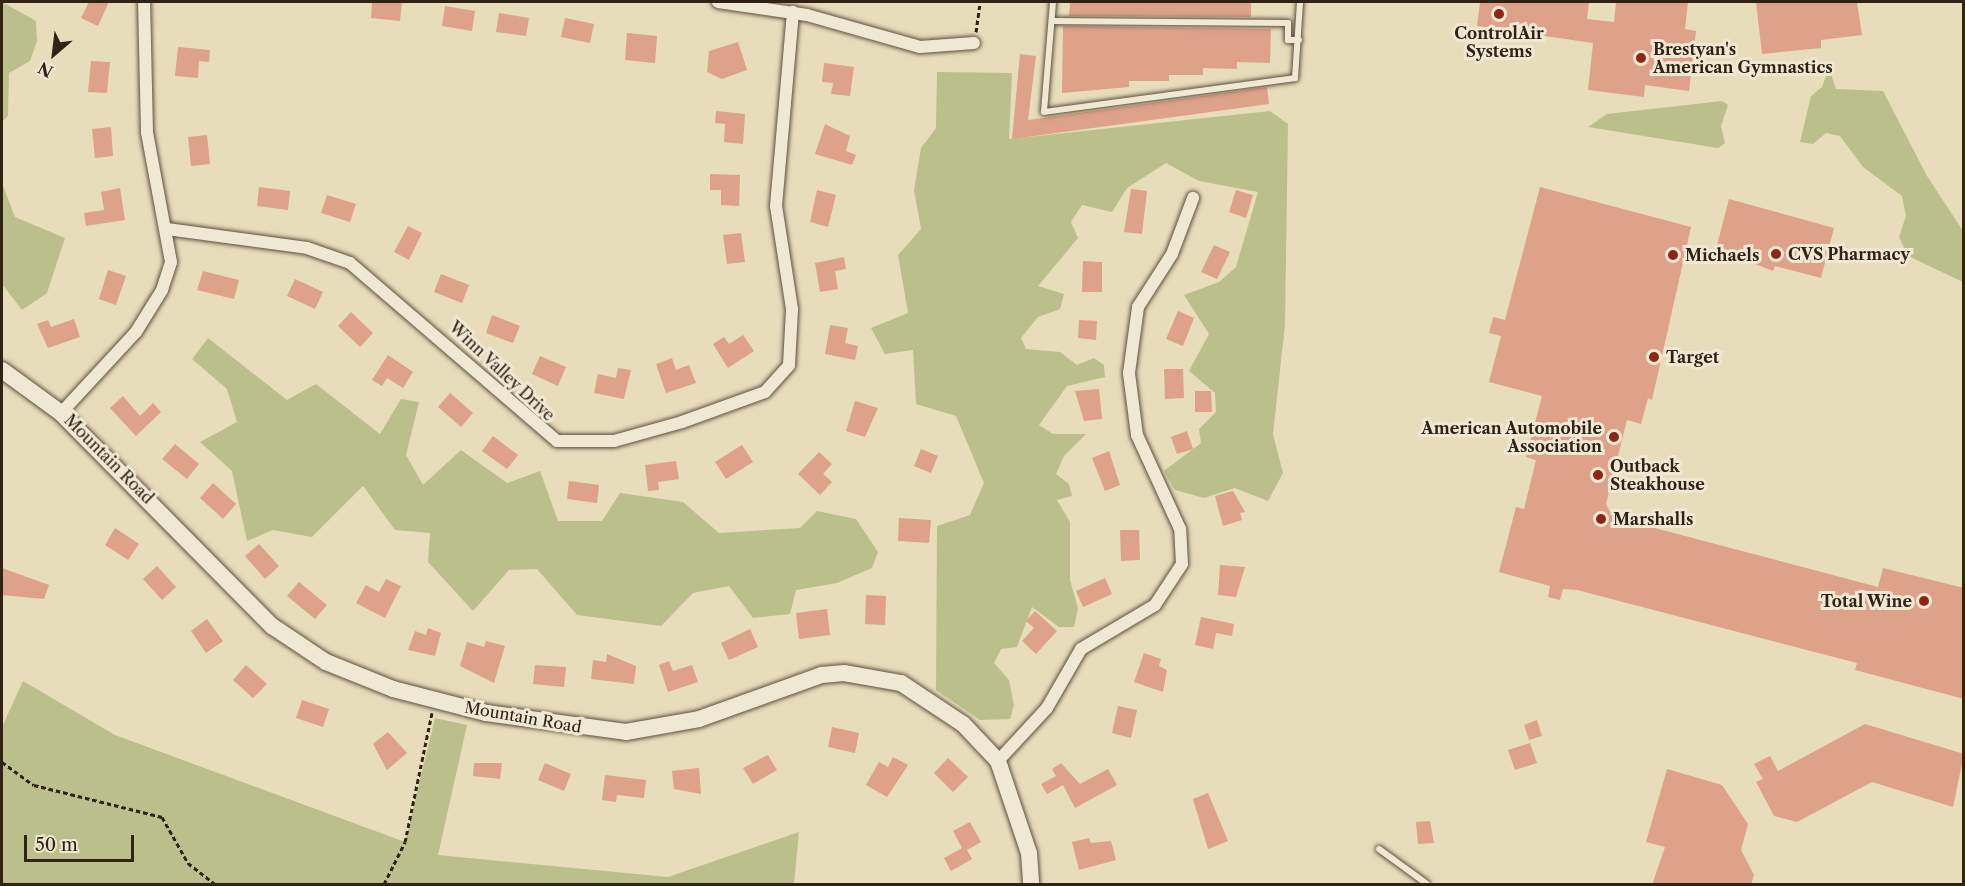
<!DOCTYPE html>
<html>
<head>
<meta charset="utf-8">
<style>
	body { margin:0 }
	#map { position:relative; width:1965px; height:886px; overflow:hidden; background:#e7ddbb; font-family:"Libre Caslon Text",serif }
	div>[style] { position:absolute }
	.green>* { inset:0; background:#bbbf8c }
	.building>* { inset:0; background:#dea189 }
	.path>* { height:3px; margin-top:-1.5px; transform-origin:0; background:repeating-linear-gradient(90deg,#312216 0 4.5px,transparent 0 7.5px) }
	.roads { filter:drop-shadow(0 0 2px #5e513f) drop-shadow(0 0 2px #5e513f) }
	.service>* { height:6px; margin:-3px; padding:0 3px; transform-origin:3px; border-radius:3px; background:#efe9d3 }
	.minor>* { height:12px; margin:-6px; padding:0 6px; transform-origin:6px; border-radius:6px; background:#efe9d3 }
	.tertiary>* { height:16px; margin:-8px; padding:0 8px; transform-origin:8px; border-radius:8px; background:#efe9d3 }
	.dots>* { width:16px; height:16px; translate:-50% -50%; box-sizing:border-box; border:3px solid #efe9d3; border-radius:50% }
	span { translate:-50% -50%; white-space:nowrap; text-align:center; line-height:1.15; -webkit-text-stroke:6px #efe9d3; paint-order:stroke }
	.poi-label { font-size:16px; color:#312216; font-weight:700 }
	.left { translate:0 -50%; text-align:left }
	.right { translate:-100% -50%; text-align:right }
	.street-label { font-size:16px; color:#312216 }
	.frame { position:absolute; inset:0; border:3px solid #312216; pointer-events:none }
	.north { position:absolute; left:24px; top:24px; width:60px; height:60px; -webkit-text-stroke:4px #efe9d3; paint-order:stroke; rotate:208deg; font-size:16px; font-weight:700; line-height:24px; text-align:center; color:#312216 }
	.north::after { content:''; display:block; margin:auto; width:21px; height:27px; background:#312216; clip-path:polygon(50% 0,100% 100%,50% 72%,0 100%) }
	.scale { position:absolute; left:24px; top:835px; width:110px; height:27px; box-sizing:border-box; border:3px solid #312216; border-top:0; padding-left:8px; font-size:18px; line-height:21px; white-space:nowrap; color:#312216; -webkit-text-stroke:4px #efe9d3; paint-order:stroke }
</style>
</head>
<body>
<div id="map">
	<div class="green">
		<i style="clip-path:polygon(2px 2px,36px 21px,37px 41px,30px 61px,9px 73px,8px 116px,2px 122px)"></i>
		<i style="clip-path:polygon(1829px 68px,1836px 89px,1883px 91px,1927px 176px,1963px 231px,1963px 282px,1908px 256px,1899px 237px,1906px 216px,1902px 196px,1863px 167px,1840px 136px,1826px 133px,1813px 144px,1800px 142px,1811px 96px,1822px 87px)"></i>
		<i style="clip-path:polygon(937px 72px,1012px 73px,1009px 139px,1270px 111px,1288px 124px,1285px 325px,1273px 434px,1283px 473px,1268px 501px,1235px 488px,1204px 498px,1175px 490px,1164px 471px,1201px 443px,1199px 429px,1216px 412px,1215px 393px,1189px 371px,1209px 334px,1184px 295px,1219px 282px,1236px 267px,1258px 192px,1199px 181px,1166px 163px,1127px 188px,1112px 212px,1082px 205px,1071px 222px,1078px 238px,1038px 286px,1064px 294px,1060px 309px,1038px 317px,1021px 338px,1026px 349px,1060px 352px,1077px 365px,1094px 358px,1104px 365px,1105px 377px,1067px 386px,1039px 425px,1053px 434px,1086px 434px,1064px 456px,1056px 474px,1069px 484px,1072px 496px,1057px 500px,1070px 522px,1070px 580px,1078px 608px,1074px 627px,1059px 627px,1032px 607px,1017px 647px,1001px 649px,994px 663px,1009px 680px,1014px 705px,1010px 719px,980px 720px,936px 690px,937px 526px,970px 515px,984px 483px,956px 416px,916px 404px,913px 350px,885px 354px,871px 328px,908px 313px,898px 255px,921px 229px,914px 190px,921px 148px,936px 128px)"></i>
		<i style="clip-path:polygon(1722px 101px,1728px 105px,1721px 126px,1725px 143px,1718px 148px,1588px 127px,1607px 114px)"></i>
		<i style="clip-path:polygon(2px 183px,15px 217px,65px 238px,47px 293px,22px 310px,2px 284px)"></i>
		<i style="clip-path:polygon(208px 338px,287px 400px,316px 384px,380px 434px,401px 399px,419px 402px,406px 455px,423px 485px,461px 450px,507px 483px,540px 471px,558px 521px,602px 521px,620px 493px,683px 502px,719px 533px,800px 528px,817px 511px,856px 519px,878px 552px,872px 568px,837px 583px,796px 590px,790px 614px,753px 618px,729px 586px,693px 593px,661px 626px,577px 615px,537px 569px,509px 570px,473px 611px,428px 562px,430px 533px,395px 530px,363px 486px,312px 537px,273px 530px,247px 541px,232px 471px,200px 442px,237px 422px,227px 389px,192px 359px)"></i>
		<i style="clip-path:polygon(23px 681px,115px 735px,405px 842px,435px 718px,467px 725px,438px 855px,668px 877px,799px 832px,794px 884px,2px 884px,2px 727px)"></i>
	</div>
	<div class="building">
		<i style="clip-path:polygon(89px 2px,109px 2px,98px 26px,81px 18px)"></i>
		<i style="clip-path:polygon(372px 2px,402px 2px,400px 21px,371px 18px)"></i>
		<i style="clip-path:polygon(1070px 2px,1251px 2px,1251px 17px,1069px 16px)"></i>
		<i style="clip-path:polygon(1480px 2px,1589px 2px,1587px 19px,1614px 22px,1616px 2px,1688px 2px,1685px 29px,1696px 31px,1689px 91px,1645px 85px,1644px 97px,1588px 90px,1593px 43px,1477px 26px)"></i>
		<i style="clip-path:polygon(1756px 2px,1857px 2px,1862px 35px,1821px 40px,1821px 48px,1762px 54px)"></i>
		<i style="clip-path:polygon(445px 6px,475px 11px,472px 31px,442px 26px)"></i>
		<i style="clip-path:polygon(499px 13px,529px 18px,526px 36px,496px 32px)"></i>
		<i style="clip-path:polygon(565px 18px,594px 24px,590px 43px,561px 37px)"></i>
		<i style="clip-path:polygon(1063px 26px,1271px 29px,1270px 63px,1237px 62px,1237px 69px,1203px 68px,1203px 75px,1169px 75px,1169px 81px,1129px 81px,1129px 87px,1062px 93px)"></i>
		<i style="clip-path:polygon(627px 33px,657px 36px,655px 63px,625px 60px)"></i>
		<i style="clip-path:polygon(738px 42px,747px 70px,722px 79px,707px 72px,709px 51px)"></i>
		<i style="clip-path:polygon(178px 47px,210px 50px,209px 62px,199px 61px,198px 78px,175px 76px)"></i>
		<i style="clip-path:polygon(1020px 54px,1036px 56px,1028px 120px,1267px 87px,1269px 104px,1012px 139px)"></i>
		<i style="clip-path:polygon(91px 61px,110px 62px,107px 93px,88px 92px)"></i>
		<i style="clip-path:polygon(824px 63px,854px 67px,850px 96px,831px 94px,833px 83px,822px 82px)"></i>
		<i style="clip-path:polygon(716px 111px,745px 114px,743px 144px,724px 142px,725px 124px,715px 123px)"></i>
		<i style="clip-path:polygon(825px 124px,850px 136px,846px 151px,856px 155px,852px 165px,815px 154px)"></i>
		<i style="clip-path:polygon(111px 127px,113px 156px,95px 158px,92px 129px)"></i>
		<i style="clip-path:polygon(207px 135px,210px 164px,191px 166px,188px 137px)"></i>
		<i style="clip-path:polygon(710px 174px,740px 175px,739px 206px,721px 205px,721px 190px,710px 190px)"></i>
		<i style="clip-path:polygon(259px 187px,290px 191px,288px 210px,257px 206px)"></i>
		<i style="clip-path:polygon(1540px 187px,1691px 227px,1652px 400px,1648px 398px,1641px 424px,1627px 420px,1606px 504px,1613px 517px,1878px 587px,1883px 568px,1964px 588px,1964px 699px,1855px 670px,1857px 663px,1577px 590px,1563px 589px,1560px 600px,1548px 597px,1550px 586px,1499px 572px,1516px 507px,1524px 509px,1536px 460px,1526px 457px,1542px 396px,1489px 382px,1501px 336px,1489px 333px,1493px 317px,1505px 320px)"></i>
		<i style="clip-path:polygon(120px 188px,125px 220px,86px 226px,84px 213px,104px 210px,101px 192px)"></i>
		<i style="clip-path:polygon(1131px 189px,1147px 191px,1142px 234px,1124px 232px)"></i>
		<i style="clip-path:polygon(817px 190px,836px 195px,828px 227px,810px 222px)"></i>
		<i style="clip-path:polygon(1236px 190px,1253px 195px,1246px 218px,1229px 212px)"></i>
		<i style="clip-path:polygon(327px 195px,356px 204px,350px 222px,321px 213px)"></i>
		<i style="clip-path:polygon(1729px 199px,1834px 228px,1821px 278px,1775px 266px,1773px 271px,1716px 249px)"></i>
		<i style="clip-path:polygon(408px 226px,422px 233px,409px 260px,394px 252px)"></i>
		<i style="clip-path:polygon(741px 233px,745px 262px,727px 264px,723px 235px)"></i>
		<i style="clip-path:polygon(1214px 245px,1230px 252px,1217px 279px,1201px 272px)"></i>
		<i style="clip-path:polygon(844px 257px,846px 269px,835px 271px,838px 289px,820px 292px,815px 263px)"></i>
		<i style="clip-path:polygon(1083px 261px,1102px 262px,1102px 292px,1082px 292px)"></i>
		<i style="clip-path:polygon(108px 270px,126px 276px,116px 305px,99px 299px)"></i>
		<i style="clip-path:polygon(203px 271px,239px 280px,234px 299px,197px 290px)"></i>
		<i style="clip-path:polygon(441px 274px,469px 285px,462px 303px,434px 292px)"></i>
		<i style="clip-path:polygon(295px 279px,323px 292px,315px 309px,287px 296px)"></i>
		<i style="clip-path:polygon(1178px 311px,1194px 318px,1183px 346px,1166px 339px)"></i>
		<i style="clip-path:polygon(351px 312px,373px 333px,360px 347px,338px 326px)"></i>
		<i style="clip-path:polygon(492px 315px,520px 326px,513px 343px,486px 333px)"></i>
		<i style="clip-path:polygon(74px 319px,80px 337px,48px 348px,37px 324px,48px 320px,51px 327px)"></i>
		<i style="clip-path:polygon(1079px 320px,1097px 321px,1096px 340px,1078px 338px)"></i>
		<i style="clip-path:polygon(830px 325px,848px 328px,845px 343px,858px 346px,855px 360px,825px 354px)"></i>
		<i style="clip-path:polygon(743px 335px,754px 351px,728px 368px,713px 344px,724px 337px,729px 344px)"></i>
		<i style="clip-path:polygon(388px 355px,413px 372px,403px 388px,387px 378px,382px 386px,372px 380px)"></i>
		<i style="clip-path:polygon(540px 356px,566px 367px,558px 386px,532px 374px)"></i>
		<i style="clip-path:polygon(672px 358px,676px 370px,689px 365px,696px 383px,666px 393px,656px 364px)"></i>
		<i style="clip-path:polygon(618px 368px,631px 370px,624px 399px,594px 393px,598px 374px,616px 378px)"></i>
		<i style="clip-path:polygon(1164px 369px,1183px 369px,1184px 398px,1165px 399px)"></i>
		<i style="clip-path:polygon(1099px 389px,1102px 419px,1084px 421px,1075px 391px)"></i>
		<i style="clip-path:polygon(1195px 391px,1211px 391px,1212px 412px,1195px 412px)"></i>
		<i style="clip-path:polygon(450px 393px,473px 413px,461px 427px,438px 407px)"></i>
		<i style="clip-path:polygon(123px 396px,140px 416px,153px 403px,161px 412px,136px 436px,110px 408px)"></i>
		<i style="clip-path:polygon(855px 401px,878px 408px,865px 437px,846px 431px)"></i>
		<i style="clip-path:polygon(1187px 431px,1193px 449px,1177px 454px,1171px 437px)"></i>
		<i style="clip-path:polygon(493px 436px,518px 455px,507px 469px,482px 451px)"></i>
		<i style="clip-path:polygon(175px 444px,199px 464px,187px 479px,162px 459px)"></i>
		<i style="clip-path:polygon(742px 445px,753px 462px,726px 479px,715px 462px)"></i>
		<i style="clip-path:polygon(921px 449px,938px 456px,931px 473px,914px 466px)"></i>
		<i style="clip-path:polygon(1109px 451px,1120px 485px,1105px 491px,1092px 458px)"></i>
		<i style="clip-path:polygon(819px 452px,832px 464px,823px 474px,832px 482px,820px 495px,798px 474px)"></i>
		<i style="clip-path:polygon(676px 461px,679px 479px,658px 482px,659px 490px,648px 491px,645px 465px)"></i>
		<i style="clip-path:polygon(569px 481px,599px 485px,597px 503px,567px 499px)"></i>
		<i style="clip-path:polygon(213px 483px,236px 504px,223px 519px,200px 498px)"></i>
		<i style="clip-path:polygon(1233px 491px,1245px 512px,1240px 513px,1242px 520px,1223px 526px,1215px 496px)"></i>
		<i style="clip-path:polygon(899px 518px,931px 520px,929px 543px,898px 541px)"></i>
		<i style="clip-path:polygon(115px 528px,139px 544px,128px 560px,105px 545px)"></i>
		<i style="clip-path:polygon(1120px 530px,1139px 530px,1140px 560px,1121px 561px)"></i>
		<i style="clip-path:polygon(259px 544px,279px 566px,265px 579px,245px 556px)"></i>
		<i style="clip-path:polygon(1220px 565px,1245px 567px,1236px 597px,1218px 595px)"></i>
		<i style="clip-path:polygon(157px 566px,176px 587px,162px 600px,143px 579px)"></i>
		<i style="clip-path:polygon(2px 568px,49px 585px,44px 599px,2px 595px)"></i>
		<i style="clip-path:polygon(1105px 578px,1112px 594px,1083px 607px,1076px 591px)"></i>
		<i style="clip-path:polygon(386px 579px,401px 586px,385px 618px,356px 603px,366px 585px,379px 592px)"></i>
		<i style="clip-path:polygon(299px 582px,327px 605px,315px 619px,287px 596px)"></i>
		<i style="clip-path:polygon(866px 595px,886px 596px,885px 625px,865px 624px)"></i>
		<i style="clip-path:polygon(827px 609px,830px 635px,799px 639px,796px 613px)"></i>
		<i style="clip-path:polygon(1035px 611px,1057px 631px,1036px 654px,1022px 641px,1034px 628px,1026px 621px)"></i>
		<i style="clip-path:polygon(1201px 617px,1234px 624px,1232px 636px,1216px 633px,1213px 649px,1195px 645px)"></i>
		<i style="clip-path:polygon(207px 619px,223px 641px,206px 653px,191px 631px)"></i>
		<i style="clip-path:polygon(428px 628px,441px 633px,435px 656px,408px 650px,415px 631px,426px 635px)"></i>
		<i style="clip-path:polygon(750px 629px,758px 647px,729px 660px,721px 643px)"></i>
		<i style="clip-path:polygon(486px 641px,505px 646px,494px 683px,460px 666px,467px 642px,484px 647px)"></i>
		<i style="clip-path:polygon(1144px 653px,1161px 659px,1159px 666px,1167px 670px,1163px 692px,1134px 682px)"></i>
		<i style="clip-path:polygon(607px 654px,636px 666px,634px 684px,591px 679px,593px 660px,606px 662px)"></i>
		<i style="clip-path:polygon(669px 661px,673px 671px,692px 665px,698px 682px,668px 692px,659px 665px)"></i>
		<i style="clip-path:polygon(246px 665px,267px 684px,253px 698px,233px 680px)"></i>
		<i style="clip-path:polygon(535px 665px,566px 667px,564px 687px,533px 684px)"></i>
		<i style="clip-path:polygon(302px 700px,329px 709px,323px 727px,296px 718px)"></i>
		<i style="clip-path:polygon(1118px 706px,1137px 710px,1131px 738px,1112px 733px)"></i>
		<i style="clip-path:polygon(1537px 720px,1542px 736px,1529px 740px,1524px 725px)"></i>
		<i style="clip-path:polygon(1865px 724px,1964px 754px,1953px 807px,1872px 782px,1797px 822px,1774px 816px,1756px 782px,1763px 779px,1754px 764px,1770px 756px,1778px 771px)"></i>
		<i style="clip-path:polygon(832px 727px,859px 733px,855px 753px,828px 747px)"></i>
		<i style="clip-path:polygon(388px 732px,407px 753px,387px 770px,373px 744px)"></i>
		<i style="clip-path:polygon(1530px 743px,1537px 763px,1515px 770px,1508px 750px)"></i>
		<i style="clip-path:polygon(768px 755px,777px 770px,753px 784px,743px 768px)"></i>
		<i style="clip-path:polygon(893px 757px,908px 765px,887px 797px,866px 785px,879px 762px,888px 767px)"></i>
		<i style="clip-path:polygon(948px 758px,968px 777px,953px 792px,934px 773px)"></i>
		<i style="clip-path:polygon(474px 763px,502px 763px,500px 779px,473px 776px)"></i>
		<i style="clip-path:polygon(545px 763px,571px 774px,564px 791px,538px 780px)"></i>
		<i style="clip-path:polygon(1061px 763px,1080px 784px,1108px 769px,1117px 785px,1075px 808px,1063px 785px,1047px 794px,1041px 784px,1056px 776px,1052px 769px)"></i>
		<i style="clip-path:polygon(699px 768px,701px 794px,674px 789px,672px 771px)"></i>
		<i style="clip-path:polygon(1667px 769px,1722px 785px,1748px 824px,1741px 850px,1754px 875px,1751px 885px,1652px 885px,1665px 847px,1646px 842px)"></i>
		<i style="clip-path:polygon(605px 775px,646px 780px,644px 798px,617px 795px,616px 802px,602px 800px)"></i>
		<i style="clip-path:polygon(1208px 793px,1228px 841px,1208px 849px,1193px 799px)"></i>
		<i style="clip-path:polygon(1430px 821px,1434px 843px,1418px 844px,1416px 822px)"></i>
		<i style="clip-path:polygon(970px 822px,981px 842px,967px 850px,972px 859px,951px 871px,944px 858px,962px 848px,953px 831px)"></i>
		<i style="clip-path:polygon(1089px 838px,1091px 843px,1111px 841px,1116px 860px,1079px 870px,1072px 842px)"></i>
	</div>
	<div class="path">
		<i style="left:976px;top:32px;width:30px;rotate:-82deg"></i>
		<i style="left:2px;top:762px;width:39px;rotate:36deg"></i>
		<i style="left:34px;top:785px;width:132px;rotate:14deg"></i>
		<i style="left:162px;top:817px;width:53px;rotate:60.5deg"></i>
		<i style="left:188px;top:863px;width:34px;rotate:38deg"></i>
		<i style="left:384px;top:884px;width:47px;rotate:-63.4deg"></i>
		<i style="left:405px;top:842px;width:132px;rotate:-78.2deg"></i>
	</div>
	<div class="roads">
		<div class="service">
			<i style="left:1053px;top:2px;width:110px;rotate:94.7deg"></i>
			<i style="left:1044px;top:112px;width:253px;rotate:-7.7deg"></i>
			<i style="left:1295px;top:78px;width:76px;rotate:-86.2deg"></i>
			<i style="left:1052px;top:21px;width:236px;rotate:0.5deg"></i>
			<i style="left:1288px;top:23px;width:17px;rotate:90deg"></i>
			<i style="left:1288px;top:40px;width:11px"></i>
			<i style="left:1379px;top:849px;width:59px;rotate:36.1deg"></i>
		</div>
		<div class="minor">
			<i style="left:718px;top:2px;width:90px;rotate:8.3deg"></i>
			<i style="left:807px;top:15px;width:117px;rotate:15.8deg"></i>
			<i style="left:920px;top:47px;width:54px;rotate:-4.2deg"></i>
			<i style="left:167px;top:229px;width:141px;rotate:7.7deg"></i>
			<i style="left:307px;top:248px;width:46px;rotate:19.2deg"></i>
			<i style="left:350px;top:263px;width:273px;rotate:40.7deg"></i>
			<i style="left:557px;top:441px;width:57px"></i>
			<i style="left:614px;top:441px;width:71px;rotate:-15.6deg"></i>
			<i style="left:682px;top:422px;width:88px;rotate:-19.9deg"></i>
			<i style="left:765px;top:392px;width:36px;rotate:-48deg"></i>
			<i style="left:789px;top:365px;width:56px;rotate:-86.9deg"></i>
			<i style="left:792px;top:309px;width:104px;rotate:-98.8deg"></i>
			<i style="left:776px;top:206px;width:195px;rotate:-85deg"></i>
			<i style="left:61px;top:413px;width:110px;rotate:-47.2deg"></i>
			<i style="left:136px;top:332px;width:49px;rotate:-58.2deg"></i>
			<i style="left:162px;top:290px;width:29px;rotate:-72deg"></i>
			<i style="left:171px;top:262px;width:132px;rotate:-100.5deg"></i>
			<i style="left:147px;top:132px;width:130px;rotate:-91.3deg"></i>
			<i style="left:998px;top:761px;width:72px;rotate:-47.2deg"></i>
			<i style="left:1047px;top:708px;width:68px;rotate:-60deg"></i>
			<i style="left:1081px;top:649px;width:86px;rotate:-30.7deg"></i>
			<i style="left:1155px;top:605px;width:49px;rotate:-56.6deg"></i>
			<i style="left:1182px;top:564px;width:35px;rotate:-93deg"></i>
			<i style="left:1180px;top:529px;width:103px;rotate:-114.6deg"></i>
			<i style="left:1137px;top:435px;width:63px;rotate:-97.4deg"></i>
			<i style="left:1129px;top:373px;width:67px;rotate:-82.2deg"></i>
			<i style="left:1138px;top:307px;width:63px;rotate:-57.3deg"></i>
			<i style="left:1172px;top:254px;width:60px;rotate:-69.4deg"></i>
		</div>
		<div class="tertiary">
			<i style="left:2px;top:370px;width:73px;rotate:36.1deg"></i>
			<i style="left:61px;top:413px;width:300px;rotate:45.3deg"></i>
			<i style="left:272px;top:626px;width:65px;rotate:33.7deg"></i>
			<i style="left:326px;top:662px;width:72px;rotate:21.9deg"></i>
			<i style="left:393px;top:689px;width:96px;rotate:14.5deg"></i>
			<i style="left:486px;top:713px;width:141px;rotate:7.7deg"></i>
			<i style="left:626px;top:732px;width:74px;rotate:-10.1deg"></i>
			<i style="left:699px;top:719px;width:131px;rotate:-19.7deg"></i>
			<i style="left:822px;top:675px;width:22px;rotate:-5deg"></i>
			<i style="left:844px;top:673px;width:58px;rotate:10deg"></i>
			<i style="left:901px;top:683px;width:74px;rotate:33.5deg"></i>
			<i style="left:963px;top:724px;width:51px;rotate:46.6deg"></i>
			<i style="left:998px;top:761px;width:97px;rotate:71.4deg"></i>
			<i style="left:1029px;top:853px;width:31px;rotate:86deg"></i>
		</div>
	</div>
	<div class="dots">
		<i style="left:1499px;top:14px;background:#8f2418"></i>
		<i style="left:1641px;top:58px;background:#8f2418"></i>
		<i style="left:1776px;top:254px;background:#8f2418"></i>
		<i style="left:1673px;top:255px;background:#8f2418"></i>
		<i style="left:1654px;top:357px;background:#8f2418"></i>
		<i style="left:1614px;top:437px;background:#8f2418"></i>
		<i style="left:1598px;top:475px;background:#8f2418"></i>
		<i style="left:1601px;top:519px;background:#8f2418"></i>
		<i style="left:1924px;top:601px;background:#8f2418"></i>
	</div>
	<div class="poi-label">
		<span style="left:1499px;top:42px">ControlAir<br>Systems</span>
		<span class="left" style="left:1653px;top:58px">Brestyan's<br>American Gymnastics</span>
		<span class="left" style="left:1788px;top:254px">CVS Pharmacy</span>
		<span class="left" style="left:1685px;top:255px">Michaels</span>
		<span class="left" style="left:1666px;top:357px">Target</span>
		<span class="right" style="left:1602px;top:437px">American Automobile<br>Association</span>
		<span class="left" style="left:1610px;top:475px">Outback<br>Steakhouse</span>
		<span class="left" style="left:1613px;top:519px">Marshalls</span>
		<span class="right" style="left:1912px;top:601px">Total Wine</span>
	</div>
	<div class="street-label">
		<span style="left:502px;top:371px;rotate:43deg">Winn Valley Drive</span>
		<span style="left:109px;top:459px;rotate:45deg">Mountain Road</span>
		<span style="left:523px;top:717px;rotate:10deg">Mountain Road</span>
	</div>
	<div class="frame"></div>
	<div class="north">N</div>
	<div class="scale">50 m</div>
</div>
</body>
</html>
